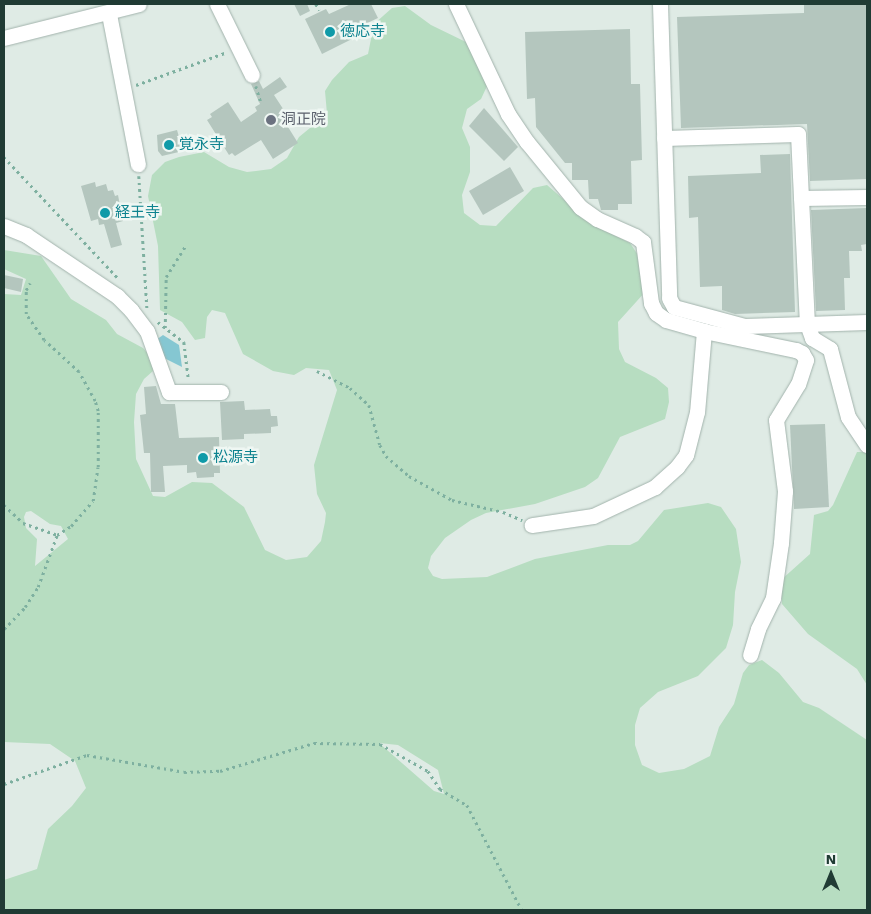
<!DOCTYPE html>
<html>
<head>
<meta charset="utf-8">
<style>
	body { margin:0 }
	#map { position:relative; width:871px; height:914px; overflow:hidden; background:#dfebe5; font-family:"Work Sans","Noto Sans JP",sans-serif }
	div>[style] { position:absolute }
	.green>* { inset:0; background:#b7ddc1 }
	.water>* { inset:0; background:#85c7d2 }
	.building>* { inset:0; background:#b4c6be }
	.path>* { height:2.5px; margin-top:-1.25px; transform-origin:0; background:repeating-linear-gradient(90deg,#7eb0a0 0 2.5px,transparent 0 6.5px) }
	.roads { filter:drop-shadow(0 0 1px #a2b3ac) drop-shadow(0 0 1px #a2b3ac) }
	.minor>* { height:15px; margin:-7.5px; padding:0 7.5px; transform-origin:7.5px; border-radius:7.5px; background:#fff }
	.dots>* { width:14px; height:14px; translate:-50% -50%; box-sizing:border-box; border:2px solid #eff7f3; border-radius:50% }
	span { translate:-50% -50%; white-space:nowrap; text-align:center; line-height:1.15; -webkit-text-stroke:5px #eff7f3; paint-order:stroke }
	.culture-label { font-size:15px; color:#0d838f }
	.left { translate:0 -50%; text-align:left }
	.worship-label { font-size:15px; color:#5b616d }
	.frame { position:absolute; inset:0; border:5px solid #203b34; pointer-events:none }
	.north { position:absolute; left:806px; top:849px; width:50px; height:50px; -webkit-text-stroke:4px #eff7f3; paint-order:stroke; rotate:0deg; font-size:14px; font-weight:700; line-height:20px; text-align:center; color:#203b34 }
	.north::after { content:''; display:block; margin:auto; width:18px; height:22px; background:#203b34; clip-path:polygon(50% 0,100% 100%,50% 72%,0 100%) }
</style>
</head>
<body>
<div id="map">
	<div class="green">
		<i style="clip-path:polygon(evenodd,405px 6px,431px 25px,468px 43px,488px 84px,481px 99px,467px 109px,462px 128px,470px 147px,470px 172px,462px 195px,464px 213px,480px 225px,496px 226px,533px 188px,547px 185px,592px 224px,630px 243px,638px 255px,646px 291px,618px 322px,619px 349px,625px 362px,656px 378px,668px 388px,669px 402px,665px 419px,620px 437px,598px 478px,585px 487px,535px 504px,486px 513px,471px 520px,445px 538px,431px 556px,428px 568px,433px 576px,442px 579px,487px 577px,535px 559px,608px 545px,630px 545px,638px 541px,664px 510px,708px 503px,721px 507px,736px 529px,741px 562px,735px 592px,733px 625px,726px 648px,698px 676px,658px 692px,640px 708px,635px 725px,635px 745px,642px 765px,659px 773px,684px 769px,710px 756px,719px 727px,734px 704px,743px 673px,749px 665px,762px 660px,779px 673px,803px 702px,819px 708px,867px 740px,867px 910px,4px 910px,4px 880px,37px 869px,48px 829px,72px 806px,86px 788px,75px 761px,50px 744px,4px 742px,4px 294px,21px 295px,26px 279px,4px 269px,4px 250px,41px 256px,71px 299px,106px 320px,117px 334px,143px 348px,152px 358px,153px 371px,144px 379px,136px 394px,134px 422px,136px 459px,153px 496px,165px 497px,192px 482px,212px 483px,244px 507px,265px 550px,286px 560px,307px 557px,321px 541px,325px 522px,326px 513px,317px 494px,314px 465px,337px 390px,329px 370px,306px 368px,294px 375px,273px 371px,243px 354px,225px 313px,212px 310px,207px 317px,205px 338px,195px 340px,182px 322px,160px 310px,158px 246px,148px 196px,152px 175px,165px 162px,179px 157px,204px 152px,229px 167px,247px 172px,271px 169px,287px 158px,299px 137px,327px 114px,325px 91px,332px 80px,349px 62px,368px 54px,374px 24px,392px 8px,405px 6px,31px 511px,50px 524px,61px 526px,68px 539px,35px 566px,37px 539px,26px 528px,24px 517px,26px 512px,31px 511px,405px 6px,379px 743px,398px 745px,438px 770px,444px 794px,434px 791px,379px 743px)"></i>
		<i style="clip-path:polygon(857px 452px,867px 452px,867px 685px,857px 669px,808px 634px,782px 604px,781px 580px,810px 554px,814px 515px,828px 511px,833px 505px)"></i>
	</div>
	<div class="water">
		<i style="clip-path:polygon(163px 335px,179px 345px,182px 367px,162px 357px,156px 340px)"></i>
	</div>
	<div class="building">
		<i style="clip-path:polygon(294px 4px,307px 4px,310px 11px,300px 16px)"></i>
		<i style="clip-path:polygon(351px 4px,371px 4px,378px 18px,348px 32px,352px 39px,322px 54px,305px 19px,326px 9px,329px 14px)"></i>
		<i style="clip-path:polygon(804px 4px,867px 4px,867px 179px,810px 181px,807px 124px,681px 128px,677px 17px,804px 13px)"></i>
		<i style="clip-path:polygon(630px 29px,631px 84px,640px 84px,642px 160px,631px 161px,632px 204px,618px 204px,618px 210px,601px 210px,598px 199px,589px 199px,588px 180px,572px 180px,572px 163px,565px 163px,536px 127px,535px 98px,527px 99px,525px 32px)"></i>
		<i style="clip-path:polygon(280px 77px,287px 87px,274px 95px,293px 124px,288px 127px,298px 143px,273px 159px,261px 140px,235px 156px,232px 153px,229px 155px,207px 120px,212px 117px,210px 114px,228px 102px,241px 122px,257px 111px,255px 107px,260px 104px,251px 84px,259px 81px,263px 89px)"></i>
		<i style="clip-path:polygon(484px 108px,518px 147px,504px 161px,469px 126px)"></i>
		<i style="clip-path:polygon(177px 130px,183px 151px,162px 156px,158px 151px,157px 135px)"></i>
		<i style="clip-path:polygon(790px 154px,795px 312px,735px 314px,722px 310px,722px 286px,700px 287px,698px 217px,689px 218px,688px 176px,761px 173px,760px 155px)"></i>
		<i style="clip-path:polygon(510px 167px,524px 191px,483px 215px,469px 191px)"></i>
		<i style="clip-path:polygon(95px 182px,96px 187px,106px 184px,108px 191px,113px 190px,115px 196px,118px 195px,123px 221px,116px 223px,122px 245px,111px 248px,104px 224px,99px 225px,98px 219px,91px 221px,81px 186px)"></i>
		<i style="clip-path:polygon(867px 208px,867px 244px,861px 245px,862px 251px,849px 251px,850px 278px,844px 278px,845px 310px,816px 311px,811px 210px)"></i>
		<i style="clip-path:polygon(4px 275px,23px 279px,21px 292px,4px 288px)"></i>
		<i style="clip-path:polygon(156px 386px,161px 404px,175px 404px,179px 438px,219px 437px,220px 473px,214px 473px,214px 477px,197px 478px,196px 472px,187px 473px,187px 465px,163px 466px,165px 492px,151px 492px,150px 453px,144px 453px,140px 415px,146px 414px,144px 387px)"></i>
		<i style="clip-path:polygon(244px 401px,245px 410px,270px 409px,271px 416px,277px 416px,278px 426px,271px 427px,271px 433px,244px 434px,244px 439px,222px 440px,220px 402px)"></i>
		<i style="clip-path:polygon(825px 424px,829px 507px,794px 509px,790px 425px)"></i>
	</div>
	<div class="path">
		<i style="left:316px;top:4px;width:7px;rotate:63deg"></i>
		<i style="left:136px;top:85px;width:97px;rotate:-19.9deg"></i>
		<i style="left:256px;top:86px;width:17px;rotate:73deg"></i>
		<i style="left:4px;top:157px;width:169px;rotate:46.7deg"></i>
		<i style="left:139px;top:176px;width:132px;rotate:86.5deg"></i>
		<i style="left:158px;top:322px;width:33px;rotate:38deg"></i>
		<i style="left:184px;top:342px;width:38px;rotate:83deg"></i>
		<i style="left:165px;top:328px;width:51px;rotate:-88.9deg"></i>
		<i style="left:166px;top:277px;width:36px;rotate:-58deg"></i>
		<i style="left:317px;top:371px;width:37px;rotate:27deg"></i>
		<i style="left:350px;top:388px;width:25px;rotate:42deg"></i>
		<i style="left:369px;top:405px;width:41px;rotate:74.6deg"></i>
		<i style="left:380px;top:445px;width:13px;rotate:61deg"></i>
		<i style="left:386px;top:456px;width:30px;rotate:41deg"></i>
		<i style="left:409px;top:476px;width:49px;rotate:29.2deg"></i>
		<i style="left:452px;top:500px;width:52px;rotate:13.2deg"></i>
		<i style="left:503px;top:512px;width:21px;rotate:23deg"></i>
		<i style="left:4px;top:505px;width:26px;rotate:43deg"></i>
		<i style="left:23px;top:523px;width:36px;rotate:19deg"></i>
		<i style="left:4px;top:629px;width:30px;rotate:-46deg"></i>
		<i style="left:25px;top:607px;width:24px;rotate:-57deg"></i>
		<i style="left:38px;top:587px;width:55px;rotate:-69.9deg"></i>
		<i style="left:57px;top:535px;width:17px;rotate:-33deg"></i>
		<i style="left:71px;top:526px;width:33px;rotate:-49deg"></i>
		<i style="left:93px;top:501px;width:34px;rotate:-82deg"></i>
		<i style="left:98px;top:467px;width:56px;rotate:-90deg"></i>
		<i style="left:98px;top:411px;width:10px;rotate:-107deg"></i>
		<i style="left:95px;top:401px;width:33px;rotate:-119deg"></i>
		<i style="left:79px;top:372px;width:47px;rotate:-137.6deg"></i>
		<i style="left:44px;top:340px;width:32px;rotate:-125deg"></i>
		<i style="left:26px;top:314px;width:24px;rotate:-90deg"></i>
		<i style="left:26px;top:290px;width:8px;rotate:-60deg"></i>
		<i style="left:4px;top:784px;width:88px;rotate:-19.3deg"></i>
		<i style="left:87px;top:755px;width:98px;rotate:9.9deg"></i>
		<i style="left:184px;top:772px;width:36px;rotate:-2deg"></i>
		<i style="left:220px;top:771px;width:98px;rotate:-16.6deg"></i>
		<i style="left:314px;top:743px;width:66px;rotate:0.9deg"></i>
		<i style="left:380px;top:744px;width:55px;rotate:29.4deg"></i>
		<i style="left:428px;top:771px;width:22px;rotate:56deg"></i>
		<i style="left:440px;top:789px;width:31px;rotate:31deg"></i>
		<i style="left:467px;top:805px;width:119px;rotate:62.4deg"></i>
	</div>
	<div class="roads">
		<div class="minor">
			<i style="left:217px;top:4px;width:79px;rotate:63.8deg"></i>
			<i style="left:456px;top:4px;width:122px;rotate:64.7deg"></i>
			<i style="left:508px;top:114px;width:34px;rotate:56deg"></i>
			<i style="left:527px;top:142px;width:84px;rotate:50.8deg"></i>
			<i style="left:580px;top:207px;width:21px;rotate:35deg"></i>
			<i style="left:597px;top:219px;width:42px;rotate:24.1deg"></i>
			<i style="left:635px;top:236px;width:10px;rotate:37deg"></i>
			<i style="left:643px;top:242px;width:62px;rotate:82.5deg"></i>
			<i style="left:651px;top:303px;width:11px;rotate:63deg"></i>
			<i style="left:656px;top:313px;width:12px;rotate:35deg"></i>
			<i style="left:666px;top:320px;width:40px;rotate:16deg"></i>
			<i style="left:704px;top:331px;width:81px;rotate:94.9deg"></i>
			<i style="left:697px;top:412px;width:44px;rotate:104.3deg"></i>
			<i style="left:686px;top:455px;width:15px;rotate:127deg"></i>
			<i style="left:677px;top:467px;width:30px;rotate:138deg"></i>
			<i style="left:655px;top:487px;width:68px;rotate:154.9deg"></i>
			<i style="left:593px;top:516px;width:62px;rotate:171.6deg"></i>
			<i style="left:660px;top:4px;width:294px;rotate:88.2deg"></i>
			<i style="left:669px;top:298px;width:10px;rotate:61deg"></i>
			<i style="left:674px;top:307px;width:73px;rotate:15deg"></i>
			<i style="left:745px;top:326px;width:122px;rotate:-1.9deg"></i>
			<i style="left:109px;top:14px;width:153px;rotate:79.1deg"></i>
			<i style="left:4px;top:38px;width:139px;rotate:-14.1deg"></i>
			<i style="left:664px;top:138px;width:134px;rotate:-1.7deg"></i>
			<i style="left:798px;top:134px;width:190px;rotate:87.3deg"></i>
			<i style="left:807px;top:324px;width:15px;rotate:70deg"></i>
			<i style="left:812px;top:338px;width:21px;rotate:31deg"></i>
			<i style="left:830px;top:349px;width:70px;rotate:75.2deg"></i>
			<i style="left:848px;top:417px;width:34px;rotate:56deg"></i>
			<i style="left:801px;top:198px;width:66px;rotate:-0.9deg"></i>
			<i style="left:4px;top:226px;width:24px;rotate:22deg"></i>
			<i style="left:26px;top:235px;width:110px;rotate:33.8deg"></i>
			<i style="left:117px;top:296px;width:20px;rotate:45deg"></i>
			<i style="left:131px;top:310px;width:26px;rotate:53deg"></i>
			<i style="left:147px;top:331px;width:65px;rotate:70.2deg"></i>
			<i style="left:169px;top:392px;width:52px"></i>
			<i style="left:704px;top:331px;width:94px;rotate:11.7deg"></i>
			<i style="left:796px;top:350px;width:7px;rotate:27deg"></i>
			<i style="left:802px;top:353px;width:8px;rotate:60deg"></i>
			<i style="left:806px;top:360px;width:25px;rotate:108deg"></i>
			<i style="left:798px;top:384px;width:42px;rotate:121.4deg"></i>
			<i style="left:776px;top:420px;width:72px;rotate:82.8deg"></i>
			<i style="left:785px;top:491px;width:52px;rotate:94.4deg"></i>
			<i style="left:781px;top:543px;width:56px;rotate:98.3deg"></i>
			<i style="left:773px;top:598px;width:34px;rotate:116deg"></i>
			<i style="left:758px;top:629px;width:27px;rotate:107deg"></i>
		</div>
	</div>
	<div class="dots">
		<i style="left:330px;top:32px;background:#0f9aa8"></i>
		<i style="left:271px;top:120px;background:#6b7280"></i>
		<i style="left:169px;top:145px;background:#0f9aa8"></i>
		<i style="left:105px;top:213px;background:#0f9aa8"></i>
		<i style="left:203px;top:458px;background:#0f9aa8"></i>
	</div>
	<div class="culture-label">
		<span class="left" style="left:340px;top:32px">徳応寺</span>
		<span class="left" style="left:179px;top:145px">覚永寺</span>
		<span class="left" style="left:115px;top:213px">経王寺</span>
		<span class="left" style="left:213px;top:458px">松源寺</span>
	</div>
	<div class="worship-label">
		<span class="left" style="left:281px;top:120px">洞正院</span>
	</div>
	<div class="frame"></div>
	<div class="north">N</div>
</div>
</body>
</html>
